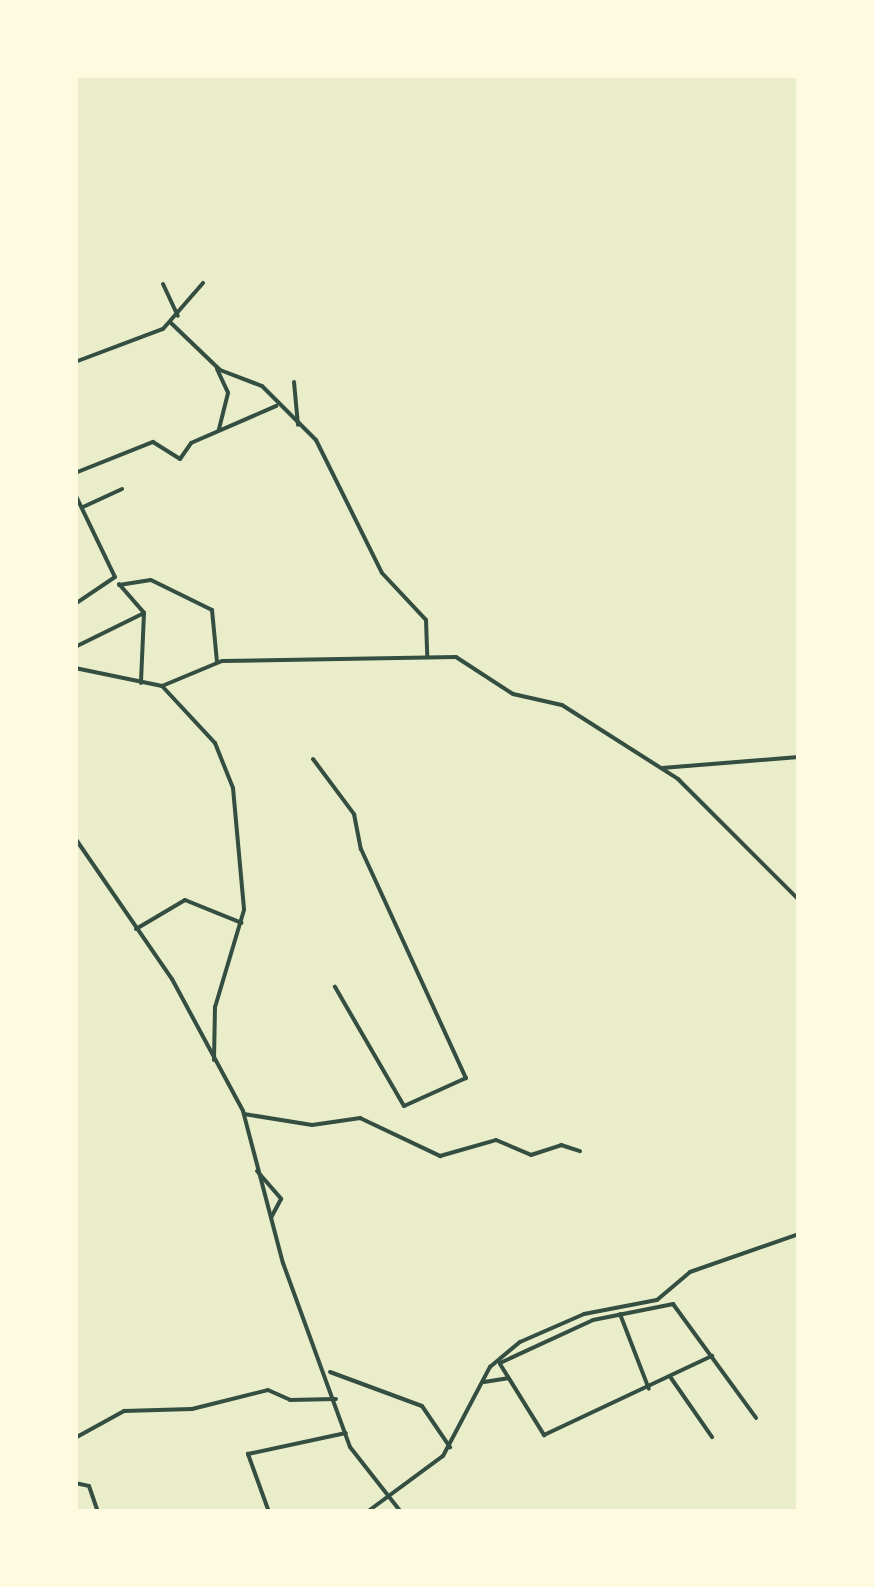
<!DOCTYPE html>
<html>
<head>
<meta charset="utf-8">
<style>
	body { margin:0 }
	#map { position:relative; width:874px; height:1587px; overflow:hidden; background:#e9edc9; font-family:"PT Sans",sans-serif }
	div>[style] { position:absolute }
	.minor>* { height:4px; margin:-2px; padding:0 2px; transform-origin:2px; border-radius:2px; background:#344e41 }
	span { translate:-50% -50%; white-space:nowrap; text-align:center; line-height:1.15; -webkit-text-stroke:9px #fefae0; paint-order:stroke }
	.frame { position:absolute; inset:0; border:78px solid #fefae0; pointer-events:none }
</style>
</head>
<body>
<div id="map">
	<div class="minor">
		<i style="left:163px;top:284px;width:35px;rotate:65deg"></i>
		<i style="left:171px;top:323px;width:68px;rotate:43.8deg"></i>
		<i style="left:220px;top:370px;width:45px;rotate:20.9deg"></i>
		<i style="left:262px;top:386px;width:76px;rotate:45deg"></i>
		<i style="left:316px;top:440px;width:148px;rotate:63.6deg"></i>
		<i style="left:382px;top:573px;width:64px;rotate:46.9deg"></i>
		<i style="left:426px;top:620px;width:36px;rotate:88deg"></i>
		<i style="left:75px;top:362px;width:94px;rotate:-20.6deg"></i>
		<i style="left:163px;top:329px;width:61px;rotate:-49deg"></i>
		<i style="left:217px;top:369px;width:26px;rotate:65deg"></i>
		<i style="left:228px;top:393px;width:38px;rotate:104deg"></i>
		<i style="left:294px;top:382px;width:43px;rotate:84.7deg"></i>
		<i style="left:75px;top:473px;width:84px;rotate:-21.7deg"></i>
		<i style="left:153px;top:442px;width:32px;rotate:32deg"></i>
		<i style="left:180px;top:459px;width:19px;rotate:-55deg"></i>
		<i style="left:191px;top:443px;width:93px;rotate:-23.5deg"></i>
		<i style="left:75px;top:494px;width:92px;rotate:64.3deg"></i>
		<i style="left:115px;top:577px;width:48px;rotate:146deg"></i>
		<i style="left:83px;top:507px;width:43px;rotate:-24.8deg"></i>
		<i style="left:119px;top:584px;width:38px;rotate:49deg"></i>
		<i style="left:144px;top:613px;width:70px;rotate:92.5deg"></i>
		<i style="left:119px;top:585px;width:32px;rotate:-9deg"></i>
		<i style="left:151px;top:580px;width:68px;rotate:26.2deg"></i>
		<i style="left:212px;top:610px;width:52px;rotate:84.5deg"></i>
		<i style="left:75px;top:647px;width:77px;rotate:-26.2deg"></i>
		<i style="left:75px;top:668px;width:89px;rotate:11.7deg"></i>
		<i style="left:162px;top:686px;width:65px;rotate:-22.6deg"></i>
		<i style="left:222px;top:661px;width:234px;rotate:-1deg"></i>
		<i style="left:456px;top:657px;width:68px;rotate:33deg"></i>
		<i style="left:513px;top:694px;width:50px;rotate:12.7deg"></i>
		<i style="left:562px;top:705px;width:138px;rotate:32.5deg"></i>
		<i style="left:678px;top:779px;width:171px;rotate:45deg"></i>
		<i style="left:162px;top:686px;width:78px;rotate:47.1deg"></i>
		<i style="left:215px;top:743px;width:48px;rotate:68.2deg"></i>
		<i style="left:233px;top:788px;width:122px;rotate:84.8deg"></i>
		<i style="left:244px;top:910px;width:101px;rotate:106.6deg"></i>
		<i style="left:215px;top:1007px;width:53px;rotate:91.1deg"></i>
		<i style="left:313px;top:759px;width:69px;rotate:53.3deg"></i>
		<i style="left:354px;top:814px;width:36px;rotate:79deg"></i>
		<i style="left:361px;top:849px;width:252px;rotate:65.4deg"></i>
		<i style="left:466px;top:1078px;width:68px;rotate:155.7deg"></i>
		<i style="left:404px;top:1106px;width:138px;rotate:-120.1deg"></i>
		<i style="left:662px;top:768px;width:137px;rotate:-4.6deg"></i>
		<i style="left:75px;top:838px;width:171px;rotate:55.5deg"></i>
		<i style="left:172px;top:979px;width:150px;rotate:61.7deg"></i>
		<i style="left:243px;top:1111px;width:157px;rotate:75.3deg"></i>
		<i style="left:283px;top:1263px;width:196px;rotate:70deg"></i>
		<i style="left:350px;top:1447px;width:83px;rotate:51.9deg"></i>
		<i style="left:136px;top:929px;width:57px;rotate:-30.6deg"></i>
		<i style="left:185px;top:900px;width:61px;rotate:22deg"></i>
		<i style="left:244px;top:1114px;width:69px;rotate:9.2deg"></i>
		<i style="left:312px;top:1125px;width:49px;rotate:-8.3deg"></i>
		<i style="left:360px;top:1118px;width:89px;rotate:25.4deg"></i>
		<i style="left:440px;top:1156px;width:58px;rotate:-15.9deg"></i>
		<i style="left:496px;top:1140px;width:38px;rotate:23deg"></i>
		<i style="left:531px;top:1155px;width:32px;rotate:-18deg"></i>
		<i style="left:561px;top:1145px;width:20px;rotate:18deg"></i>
		<i style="left:257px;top:1171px;width:37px;rotate:49deg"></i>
		<i style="left:281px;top:1199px;width:21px;rotate:118deg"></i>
		<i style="left:620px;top:1314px;width:80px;rotate:68.9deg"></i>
		<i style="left:500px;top:1363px;width:102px;rotate:-24.8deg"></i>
		<i style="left:593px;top:1320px;width:82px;rotate:-11.3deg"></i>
		<i style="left:673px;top:1304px;width:141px;rotate:53.9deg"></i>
		<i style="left:500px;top:1364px;width:84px;rotate:58.2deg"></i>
		<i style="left:544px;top:1435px;width:186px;rotate:-25.2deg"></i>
		<i style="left:330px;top:1372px;width:98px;rotate:20.3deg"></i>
		<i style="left:422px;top:1406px;width:50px;rotate:55.7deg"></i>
		<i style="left:671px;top:1378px;width:72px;rotate:55.2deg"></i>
		<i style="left:484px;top:1382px;width:24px;rotate:-9deg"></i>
		<i style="left:75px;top:1438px;width:56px;rotate:-28.9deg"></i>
		<i style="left:124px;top:1411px;width:68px;rotate:-1.7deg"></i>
		<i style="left:192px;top:1409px;width:78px;rotate:-14deg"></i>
		<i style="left:268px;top:1390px;width:24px;rotate:24deg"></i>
		<i style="left:290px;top:1400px;width:46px;rotate:-1.2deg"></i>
		<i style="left:75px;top:1483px;width:14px;rotate:12deg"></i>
		<i style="left:89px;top:1486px;width:28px;rotate:71deg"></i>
		<i style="left:269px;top:1512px;width:62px;rotate:-109.9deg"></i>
		<i style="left:248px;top:1454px;width:100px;rotate:-12.1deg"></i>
		<i style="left:367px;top:1512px;width:94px;rotate:-36.4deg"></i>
		<i style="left:443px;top:1456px;width:101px;rotate:-62.2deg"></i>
		<i style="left:490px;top:1367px;width:39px;rotate:-40deg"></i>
		<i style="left:520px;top:1342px;width:70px;rotate:-23.6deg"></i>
		<i style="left:584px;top:1314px;width:74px;rotate:-10.9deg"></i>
		<i style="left:657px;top:1300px;width:43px;rotate:-40.3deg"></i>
		<i style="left:690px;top:1272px;width:115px;rotate:-19.2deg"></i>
	</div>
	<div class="frame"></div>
</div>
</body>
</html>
